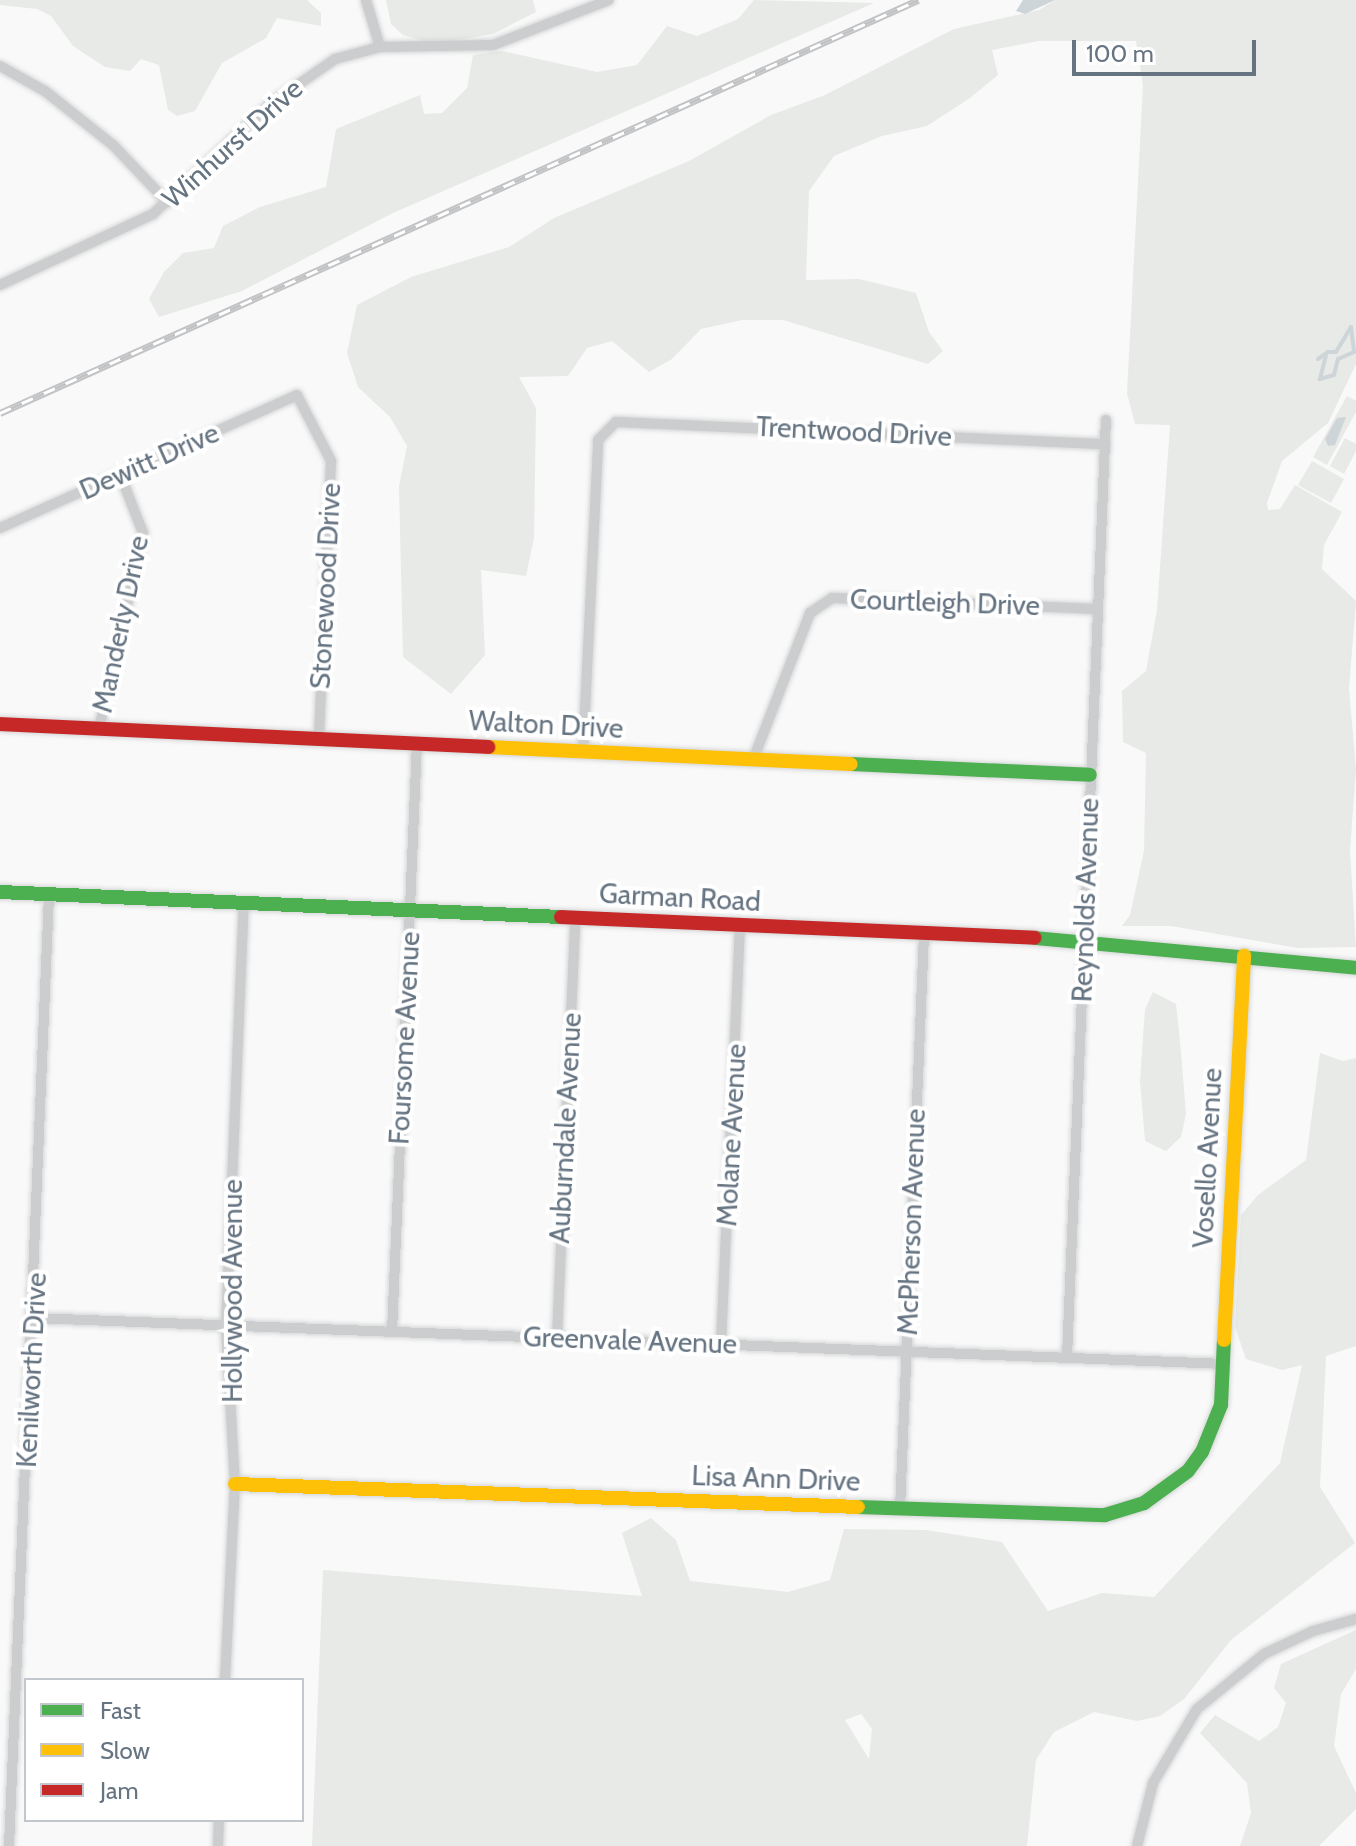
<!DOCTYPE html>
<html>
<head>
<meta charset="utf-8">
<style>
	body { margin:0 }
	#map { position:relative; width:1356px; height:1846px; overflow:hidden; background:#f9f9f9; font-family:Cabin,sans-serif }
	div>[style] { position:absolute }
	.green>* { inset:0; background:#e7eae6 }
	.water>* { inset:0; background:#ced5d8 }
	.stream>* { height:4px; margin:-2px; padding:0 2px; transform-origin:2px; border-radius:2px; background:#ced5d8 }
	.roads { filter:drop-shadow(0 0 2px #d5d6d7) drop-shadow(0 0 2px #d5d6d7) }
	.street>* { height:10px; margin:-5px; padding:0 5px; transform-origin:5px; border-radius:5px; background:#cccdce }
	.fast>* { height:14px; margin:-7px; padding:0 7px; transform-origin:7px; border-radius:7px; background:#4caf50 }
	.slow>* { height:14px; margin:-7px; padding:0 7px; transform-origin:7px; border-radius:7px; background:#ffc107 }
	.jam>* { height:14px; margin:-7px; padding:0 7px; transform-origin:7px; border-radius:7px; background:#c62828 }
	.rail>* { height:7px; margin-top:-3.5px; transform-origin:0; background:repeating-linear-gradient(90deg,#fff 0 12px,#c2c3c5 0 24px); box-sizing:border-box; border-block:2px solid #c2c3c5 }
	span { translate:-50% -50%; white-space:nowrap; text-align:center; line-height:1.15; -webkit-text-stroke:8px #fff; paint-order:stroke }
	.street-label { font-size:28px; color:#667482 }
	.legend { position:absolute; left:24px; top:1678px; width:280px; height:144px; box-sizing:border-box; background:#fff; border:2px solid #c2c7cd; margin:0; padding:10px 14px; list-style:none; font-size:24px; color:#667482 }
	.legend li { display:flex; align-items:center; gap:16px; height:40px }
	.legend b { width:40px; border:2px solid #c2c7cd }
	.scale { position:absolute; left:1072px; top:40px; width:184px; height:36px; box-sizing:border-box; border:4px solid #667482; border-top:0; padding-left:10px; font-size:24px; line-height:28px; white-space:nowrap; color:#667482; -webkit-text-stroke:6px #fff; paint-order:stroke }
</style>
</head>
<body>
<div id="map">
	<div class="green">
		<i style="clip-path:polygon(0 0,307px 0,321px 13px,321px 26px,277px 18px,266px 38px,222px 63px,195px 111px,177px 116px,168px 110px,159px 65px,141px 59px,130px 71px,105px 67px,73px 46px,51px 16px,37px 9px,0 5px)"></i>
		<i style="clip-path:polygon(386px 0,533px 0,536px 12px,493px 34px,433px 44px,403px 35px,391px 24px)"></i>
		<i style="clip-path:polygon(754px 0,874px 3px,393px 213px,242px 291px,159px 317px,149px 299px,164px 272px,183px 253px,214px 248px,223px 226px,260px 207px,326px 187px,336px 129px,420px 95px,424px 114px,442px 113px,467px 88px,473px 55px,502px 51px,597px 72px,637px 65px,667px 26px,697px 36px,738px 19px)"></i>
		<i style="clip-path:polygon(1055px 0,1356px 0,1356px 364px,1328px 423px,1282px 461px,1267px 503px,1268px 510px,1280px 509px,1295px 485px,1342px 512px,1324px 545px,1322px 569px,1356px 601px,1349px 689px,1356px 769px,1350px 851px,1356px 947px,1298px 948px,1171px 926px,1122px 926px,1130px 915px,1144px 851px,1146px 753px,1123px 742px,1122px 691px,1146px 671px,1157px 610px,1170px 425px,1135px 424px,1127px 393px,1143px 85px,1136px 41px,1039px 41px,992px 50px,998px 75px,970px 98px,927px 126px,882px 136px,834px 156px,809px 191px,806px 280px,859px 279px,916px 293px,929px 332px,943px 351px,928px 364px,783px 320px,742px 320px,701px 329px,672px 359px,649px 372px,612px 341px,587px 348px,568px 376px,519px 377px,536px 408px,534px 538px,526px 576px,481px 570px,485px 655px,451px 694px,403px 657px,399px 486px,407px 446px,390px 417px,358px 387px,347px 353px,357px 305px,411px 277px,509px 247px,554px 218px,689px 161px,771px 115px,825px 95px,954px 29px,1039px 10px)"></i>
		<i style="clip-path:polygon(1347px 396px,1356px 401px,1356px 412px,1327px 465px,1313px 457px)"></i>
		<i style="clip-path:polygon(1345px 438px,1356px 444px,1356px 451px,1344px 474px,1330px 466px)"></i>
		<i style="clip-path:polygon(1312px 461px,1344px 479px,1331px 503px,1298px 485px)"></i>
		<i style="clip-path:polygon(1153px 992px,1176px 1004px,1180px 1041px,1186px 1114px,1181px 1137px,1166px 1151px,1145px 1141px,1140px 1081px,1145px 1009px)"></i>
		<i style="clip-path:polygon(evenodd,1320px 1053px,1343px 1061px,1356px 1058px,1356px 1346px,1326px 1356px,1320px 1487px,1355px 1543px,1231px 1640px,1184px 1699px,1160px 1716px,1137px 1721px,1094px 1712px,1054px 1732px,1036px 1760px,1027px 1846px,312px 1846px,323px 1570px,642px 1596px,622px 1533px,651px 1518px,676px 1540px,690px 1581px,788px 1592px,830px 1580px,844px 1529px,926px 1530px,1002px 1542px,1048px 1611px,1102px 1593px,1154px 1597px,1280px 1463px,1302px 1365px,1282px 1370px,1246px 1359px,1235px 1327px,1241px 1215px,1258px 1195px,1306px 1160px,1320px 1053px,861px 1714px,872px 1729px,869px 1759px,845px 1720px,861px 1714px)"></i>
		<i style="clip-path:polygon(1356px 1630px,1356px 1669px,1341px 1694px,1334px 1746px,1356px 1793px,1356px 1809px,1319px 1846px,1240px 1846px,1251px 1813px,1247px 1783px,1200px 1733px,1215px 1715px,1259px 1741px,1278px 1727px,1286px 1703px,1274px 1688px,1281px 1664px)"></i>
	</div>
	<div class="water">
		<i style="clip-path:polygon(1023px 0,1055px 0,1025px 14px,1016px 11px)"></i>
		<i style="clip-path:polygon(1346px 417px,1335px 445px,1328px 446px,1325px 439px,1337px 418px)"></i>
	</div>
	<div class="stream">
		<i style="left:1318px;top:359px;width:12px;rotate:-35deg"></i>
		<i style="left:1328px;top:352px;width:8px"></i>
		<i style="left:1336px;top:352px;width:29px;rotate:-59deg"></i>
		<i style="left:1351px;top:327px;width:25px;rotate:83deg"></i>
		<i style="left:1354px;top:352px;width:17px;rotate:156deg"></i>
		<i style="left:1338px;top:359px;width:16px;rotate:104deg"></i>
		<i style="left:1334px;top:375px;width:15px;rotate:164deg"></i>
		<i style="left:1320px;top:379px;width:25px;rotate:-76deg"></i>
	</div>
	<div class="roads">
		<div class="street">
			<i style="left:366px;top:0;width:49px;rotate:73.4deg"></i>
			<i style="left:0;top:66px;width:51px;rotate:29.1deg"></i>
			<i style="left:45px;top:91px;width:87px;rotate:38.5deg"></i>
			<i style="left:113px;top:145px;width:79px;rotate:46.5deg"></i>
			<i style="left:0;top:285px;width:169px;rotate:-24.9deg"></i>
			<i style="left:153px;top:214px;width:161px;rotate:-43.2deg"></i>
			<i style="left:270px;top:104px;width:79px;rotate:-34.7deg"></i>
			<i style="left:335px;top:59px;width:47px;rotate:-14.9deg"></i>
			<i style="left:380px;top:47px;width:113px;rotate:-1deg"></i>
			<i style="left:493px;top:45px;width:124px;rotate:-21.2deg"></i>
			<i style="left:0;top:528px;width:325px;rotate:-24.1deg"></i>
			<i style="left:297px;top:395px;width:74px;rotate:62.7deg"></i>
			<i style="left:331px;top:461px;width:277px;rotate:92.5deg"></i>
			<i style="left:99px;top:729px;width:201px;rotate:-77.3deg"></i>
			<i style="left:143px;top:533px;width:63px;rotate:-111.3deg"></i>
			<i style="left:583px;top:752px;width:312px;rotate:-87.2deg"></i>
			<i style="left:598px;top:440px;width:25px;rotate:-45deg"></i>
			<i style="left:616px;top:422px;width:490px;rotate:2.6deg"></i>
			<i style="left:753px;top:760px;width:158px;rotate:-68.8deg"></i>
			<i style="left:810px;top:613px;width:27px;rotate:-34deg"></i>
			<i style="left:832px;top:598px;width:266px;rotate:2.4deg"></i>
			<i style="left:34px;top:1318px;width:1192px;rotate:2.21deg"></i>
			<i style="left:392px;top:1332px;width:589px;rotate:-87.57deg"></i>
			<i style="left:557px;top:1338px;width:419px;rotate:-87.5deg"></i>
			<i style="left:721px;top:1343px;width:416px;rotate:-87.4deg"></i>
			<i style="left:1067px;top:1357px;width:938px;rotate:-87.62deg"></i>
			<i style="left:900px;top:1509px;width:576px;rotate:-87.61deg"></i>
			<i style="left:225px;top:1680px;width:196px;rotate:-87.1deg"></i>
			<i style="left:235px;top:1484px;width:158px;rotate:-93.3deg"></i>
			<i style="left:226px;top:1326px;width:423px;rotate:-87.6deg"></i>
			<i style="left:9px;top:1846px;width:953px;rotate:-87.59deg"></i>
			<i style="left:218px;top:1846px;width:26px;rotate:-88deg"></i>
			<i style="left:1137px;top:1846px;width:65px;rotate:-75.7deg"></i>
			<i style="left:1153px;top:1783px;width:86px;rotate:-59.3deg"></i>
			<i style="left:1197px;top:1709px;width:87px;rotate:-39.4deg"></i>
			<i style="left:1264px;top:1654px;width:54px;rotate:-25.1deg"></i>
			<i style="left:1313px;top:1631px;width:45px;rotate:-15.6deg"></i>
		</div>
		<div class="fast">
			<i style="left:851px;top:764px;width:239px;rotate:2.6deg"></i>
			<i style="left:0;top:892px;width:562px;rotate:2.55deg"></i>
			<i style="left:1035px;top:938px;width:322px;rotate:5.3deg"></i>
			<i style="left:858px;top:1507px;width:247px;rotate:1.9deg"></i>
			<i style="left:1105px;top:1515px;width:41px;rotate:-17.1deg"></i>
			<i style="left:1144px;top:1503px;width:54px;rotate:-36deg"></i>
			<i style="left:1188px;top:1471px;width:24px;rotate:-54deg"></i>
			<i style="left:1202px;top:1452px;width:51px;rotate:-68deg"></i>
			<i style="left:1221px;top:1405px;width:65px;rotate:-87.4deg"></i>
		</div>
		<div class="slow">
			<i style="left:488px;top:747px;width:363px;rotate:2.7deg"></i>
			<i style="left:1224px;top:1340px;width:385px;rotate:-87deg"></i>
			<i style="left:235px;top:1484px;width:623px;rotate:2.11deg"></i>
		</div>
		<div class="jam">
			<i style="left:0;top:724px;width:489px;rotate:2.7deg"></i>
			<i style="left:561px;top:917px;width:474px;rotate:2.5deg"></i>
		</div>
	</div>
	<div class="rail">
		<i style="left:0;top:413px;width:1007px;rotate:-24.22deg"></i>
	</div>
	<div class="street-label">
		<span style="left:232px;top:143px;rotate:-42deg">Winhurst Drive</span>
		<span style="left:854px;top:431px;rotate:3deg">Trentwood Drive</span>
		<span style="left:149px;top:461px;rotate:-24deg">Dewitt Drive</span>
		<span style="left:325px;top:586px;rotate:-87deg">Stonewood Drive</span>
		<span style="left:945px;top:602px;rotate:2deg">Courtleigh Drive</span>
		<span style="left:120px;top:624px;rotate:-78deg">Manderly Drive</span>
		<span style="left:546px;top:724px;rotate:3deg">Walton Drive</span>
		<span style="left:680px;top:897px;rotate:3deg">Garman Road</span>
		<span style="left:1085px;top:900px;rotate:-88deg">Reynolds Avenue</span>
		<span style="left:404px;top:1038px;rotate:-87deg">Foursome Avenue</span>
		<span style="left:565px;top:1128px;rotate:-87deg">Auburndale Avenue</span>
		<span style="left:731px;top:1135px;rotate:-87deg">Molane Avenue</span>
		<span style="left:1207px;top:1158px;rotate:-87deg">Vosello Avenue</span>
		<span style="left:911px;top:1222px;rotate:-88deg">McPherson Avenue</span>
		<span style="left:232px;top:1291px;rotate:-90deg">Hollywood Avenue</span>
		<span style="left:630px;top:1340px;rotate:2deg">Greenvale Avenue</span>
		<span style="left:31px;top:1370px;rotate:-87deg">Kenilworth Drive</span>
		<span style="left:776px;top:1478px;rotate:2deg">Lisa Ann Drive</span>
	</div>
	<ul class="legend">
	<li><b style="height:10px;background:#4caf50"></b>Fast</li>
	<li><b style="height:10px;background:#ffc107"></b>Slow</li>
	<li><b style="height:10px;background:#c62828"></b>Jam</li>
	</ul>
	<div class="scale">100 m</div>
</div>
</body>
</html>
